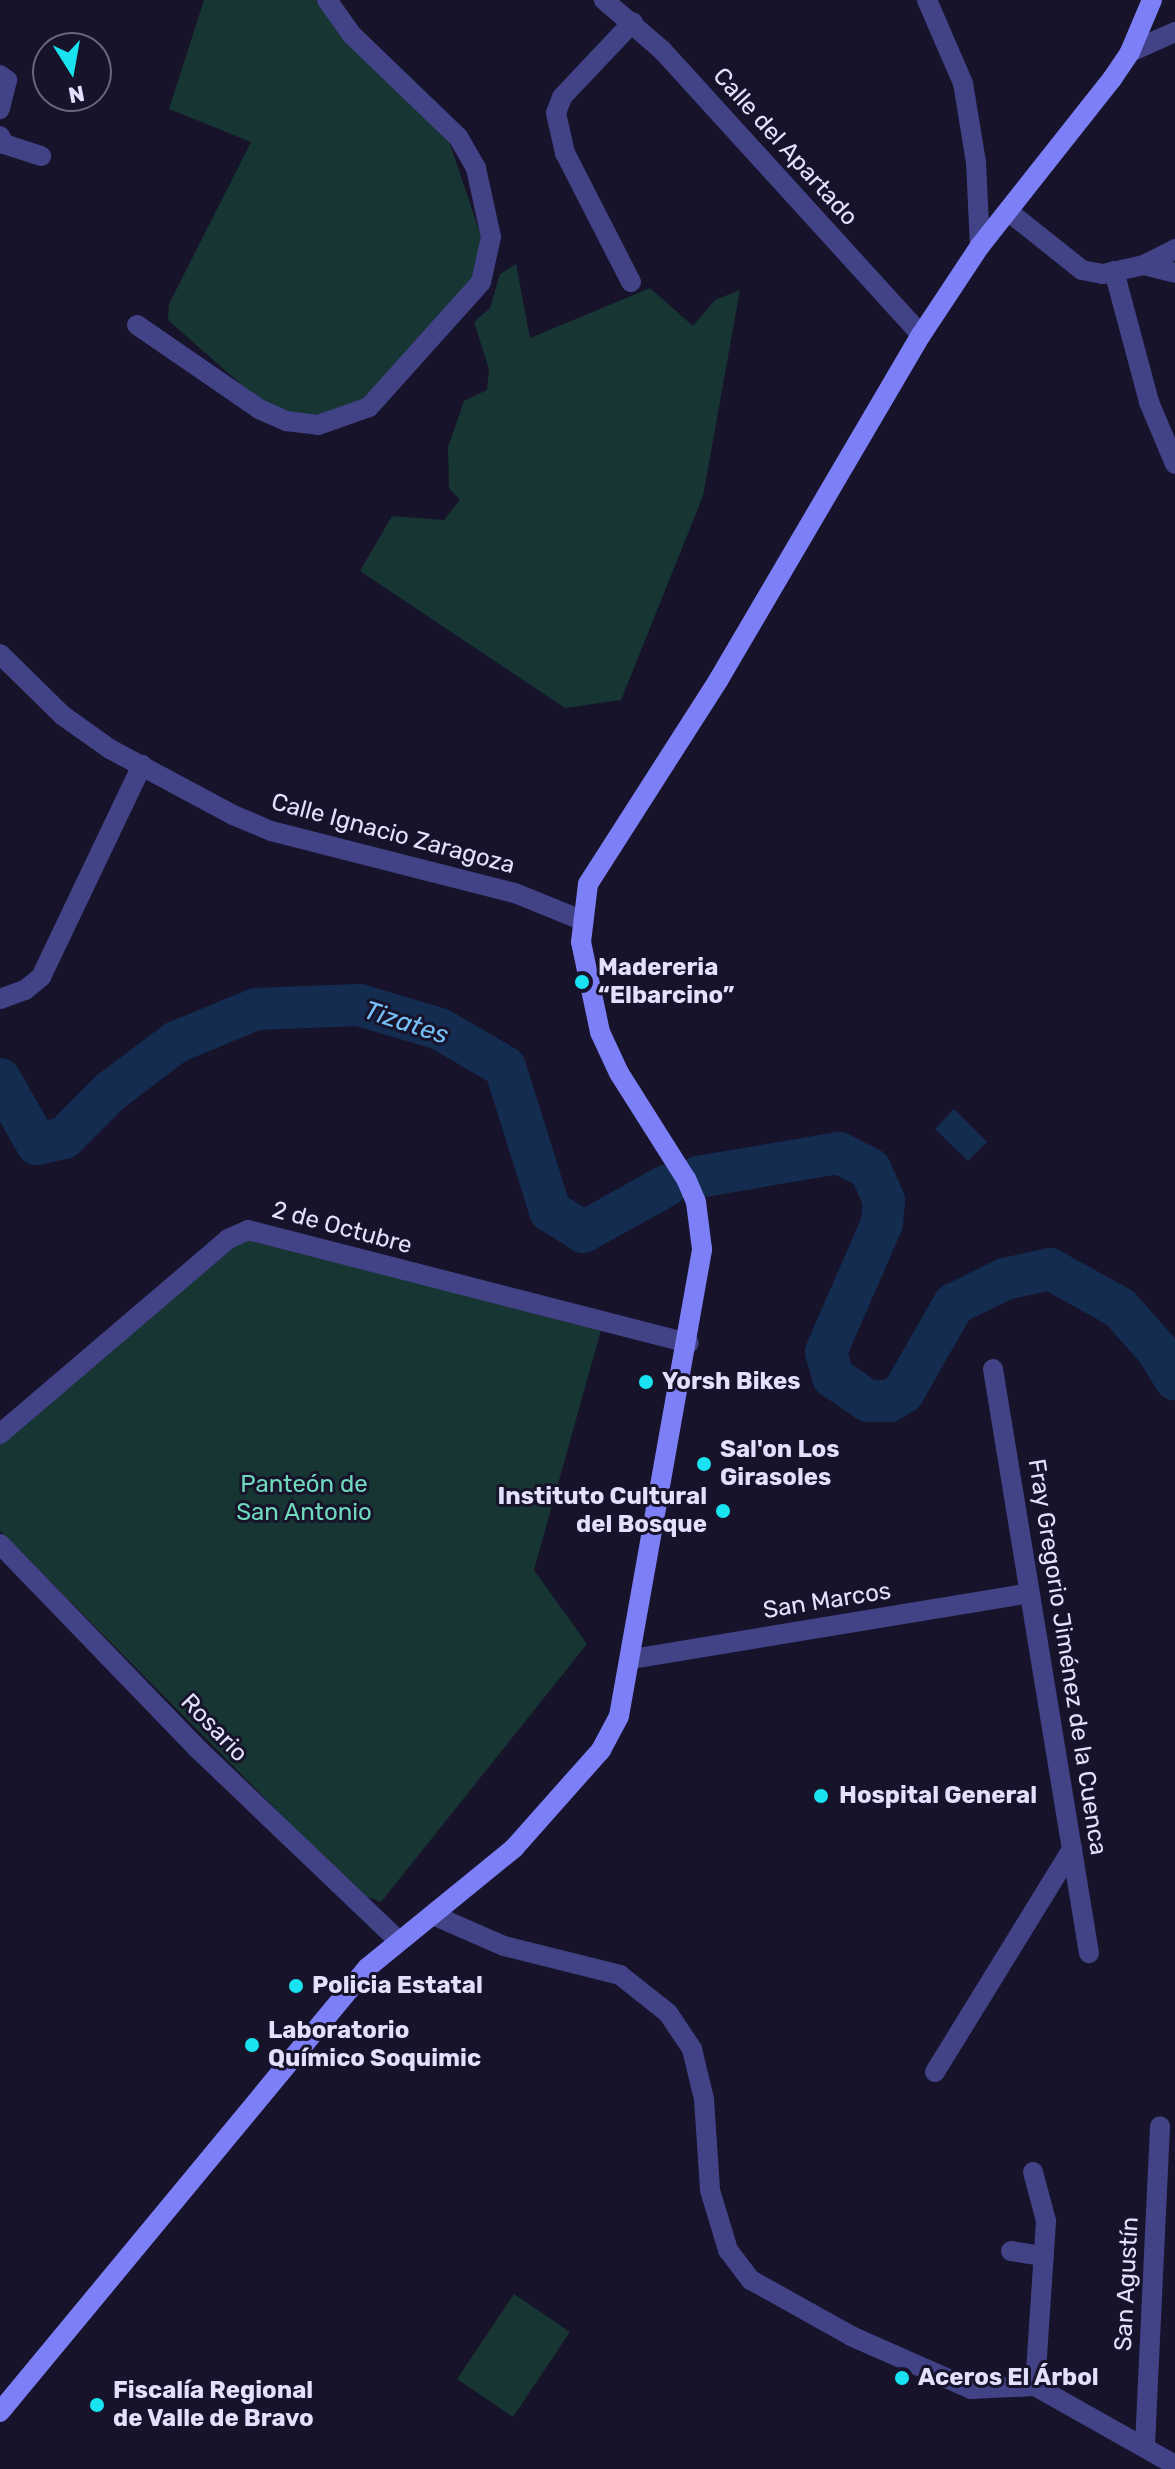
<!DOCTYPE html>
<html>
<head>
<meta charset="utf-8">
<style>
	body { margin:0 }
	#map { position:relative; width:1175px; height:2469px; overflow:hidden; background:#17132b; font-family:Rubik,sans-serif }
	div>[style] { position:absolute }
	.green>* { inset:0; background:#173533 }
	.water>* { inset:0; background:#132c50 }
	.river>* { height:42px; margin:-21px; padding:0 21px; transform-origin:21px; border-radius:21px; background:#132c50 }
	.street>* { height:20px; margin:-10px; padding:0 10px; transform-origin:10px; border-radius:10px; background:#424287 }
	.secondary>* { height:20px; margin:-10px; padding:0 10px; transform-origin:10px; border-radius:10px; background:#7d7ff7 }
	.dots>* { width:22px; height:22px; translate:-50% -50%; box-sizing:border-box; border:4px solid #17132b; border-radius:50% }
	span { translate:-50% -50%; white-space:nowrap; text-align:center; line-height:1.15; -webkit-text-stroke:6px #17132b; paint-order:stroke }
	.street-label { font-size:24px; color:#e2e0fd }
	.poi-label { font-size:24px; color:#e2e0fd; font-weight:700 }
	.left { translate:0 -50%; text-align:left }
	.right { translate:-100% -50%; text-align:right }
	.park-label { font-size:24px; color:#6fdabb }
	.water-label { font-size:26px; color:#75bff6; font-style:italic }
	.north { position:absolute; left:32px; top:32px; width:80px; height:80px; box-sizing:border-box; background:#17132b; border:2px solid #68657f; border-radius:50%; rotate:169deg; font-size:22px; font-weight:700; line-height:32px; text-align:center; color:#e2e0fd }
	.north::after { content:''; display:block; margin:auto; width:28px; height:36px; background:#19e3f0; clip-path:polygon(50% 0,100% 100%,50% 72%,0 100%) }
</style>
</head>
<body>
<div id="map">
	<div class="green">
		<i style="clip-path:polygon(204px 0,318px 0,448px 138px,481px 236px,472px 283px,366px 402px,317px 415px,286px 412px,252px 394px,168px 320px,169px 304px,251px 142px,169px 109px)"></i>
		<i style="clip-path:polygon(516px 264px,530px 338px,650px 288px,693px 326px,715px 300px,740px 290px,703px 496px,621px 700px,565px 708px,360px 571px,392px 516px,444px 520px,460px 500px,449px 488px,448px 447px,464px 401px,487px 390px,489px 369px,474px 322px,490px 308px,500px 274px)"></i>
		<i style="clip-path:polygon(244px 1239px,601px 1330px,534px 1570px,587px 1644px,381px 1902px,361px 1895px,0 1531px,0 1444px)"></i>
		<i style="clip-path:polygon(514px 2294px,570px 2332px,513px 2417px,457px 2379px)"></i>
	</div>
	<div class="water">
		<i style="clip-path:polygon(954px 1109px,987px 1142px,968px 1161px,935px 1129px)"></i>
	</div>
	<div class="river">
		<i style="left:0;top:1079px;width:75px;rotate:60.4deg"></i>
		<i style="left:37px;top:1144px;width:28px;rotate:-13deg"></i>
		<i style="left:64px;top:1138px;width:66px;rotate:-45deg"></i>
		<i style="left:111px;top:1091px;width:81px;rotate:-37deg"></i>
		<i style="left:176px;top:1042px;width:87px;rotate:-22.4deg"></i>
		<i style="left:256px;top:1009px;width:103px;rotate:-2.2deg"></i>
		<i style="left:359px;top:1005px;width:84px;rotate:16.5deg"></i>
		<i style="left:440px;top:1029px;width:75px;rotate:30.3deg"></i>
		<i style="left:505px;top:1067px;width:151px;rotate:72.6deg"></i>
		<i style="left:550px;top:1211px;width:39px;rotate:32deg"></i>
		<i style="left:583px;top:1232px;width:95px;rotate:-29deg"></i>
		<i style="left:698px;top:1177px;width:143px;rotate:-9.7deg"></i>
		<i style="left:839px;top:1153px;width:35px;rotate:27deg"></i>
		<i style="left:870px;top:1169px;width:35px;rotate:66deg"></i>
		<i style="left:884px;top:1201px;width:22px;rotate:95deg"></i>
		<i style="left:882px;top:1223px;width:141px;rotate:113.5deg"></i>
		<i style="left:826px;top:1352px;width:26px;rotate:74deg"></i>
		<i style="left:833px;top:1377px;width:42px;rotate:34.4deg"></i>
		<i style="left:868px;top:1401px;width:21px"></i>
		<i style="left:889px;top:1401px;width:16px;rotate:-30deg"></i>
		<i style="left:903px;top:1393px;width:103px;rotate:-60.2deg"></i>
		<i style="left:954px;top:1304px;width:57px;rotate:-26.1deg"></i>
		<i style="left:1005px;top:1279px;width:46px;rotate:-12.5deg"></i>
		<i style="left:1050px;top:1269px;width:80px;rotate:29.1deg"></i>
		<i style="left:1120px;top:1308px;width:57px;rotate:48.5deg"></i>
		<i style="left:1158px;top:1351px;width:33px;rotate:59deg"></i>
	</div>
	<div class="street">
		<i style="left:604px;top:0;width:77px;rotate:40.8deg"></i>
		<i style="left:662px;top:50px;width:385px;rotate:47.7deg"></i>
		<i style="left:927px;top:0;width:90px;rotate:66.6deg"></i>
		<i style="left:963px;top:83px;width:80px;rotate:80.7deg"></i>
		<i style="left:976px;top:162px;width:84px;rotate:87.3deg"></i>
		<i style="left:1130px;top:52px;width:49px;rotate:-24deg"></i>
		<i style="left:0;top:75px;width:9px;rotate:36deg"></i>
		<i style="left:7px;top:80px;width:30px;rotate:104deg"></i>
		<i style="left:0;top:136px;width:9px;rotate:63deg"></i>
		<i style="left:4px;top:144px;width:39px;rotate:18deg"></i>
		<i style="left:1009px;top:212px;width:93px;rotate:38.5deg"></i>
		<i style="left:1082px;top:270px;width:21px;rotate:11deg"></i>
		<i style="left:1103px;top:274px;width:42px;rotate:-12.4deg"></i>
		<i style="left:1144px;top:265px;width:32px;rotate:14deg"></i>
		<i style="left:1144px;top:265px;width:35px;rotate:-27deg"></i>
		<i style="left:1114px;top:271px;width:136px;rotate:75deg"></i>
		<i style="left:1149px;top:402px;width:67px;rotate:67.2deg"></i>
		<i style="left:631px;top:282px;width:145px;rotate:-117.1deg"></i>
		<i style="left:565px;top:153px;width:41px;rotate:-102.7deg"></i>
		<i style="left:556px;top:113px;width:17px;rotate:-69deg"></i>
		<i style="left:562px;top:97px;width:103px;rotate:-46.6deg"></i>
		<i style="left:137px;top:325px;width:148px;rotate:34.5deg"></i>
		<i style="left:259px;top:409px;width:30px;rotate:24deg"></i>
		<i style="left:286px;top:421px;width:32px;rotate:7deg"></i>
		<i style="left:318px;top:425px;width:54px;rotate:-19.4deg"></i>
		<i style="left:369px;top:407px;width:168px;rotate:-48.1deg"></i>
		<i style="left:481px;top:282px;width:46px;rotate:-77.5deg"></i>
		<i style="left:491px;top:237px;width:71px;rotate:-102.3deg"></i>
		<i style="left:476px;top:168px;width:36px;rotate:-120deg"></i>
		<i style="left:458px;top:137px;width:147px;rotate:-136.1deg"></i>
		<i style="left:352px;top:35px;width:43px;rotate:-125.5deg"></i>
		<i style="left:0;top:654px;width:87px;rotate:44.5deg"></i>
		<i style="left:62px;top:715px;width:59px;rotate:35.3deg"></i>
		<i style="left:110px;top:749px;width:140px;rotate:28.2deg"></i>
		<i style="left:233px;top:815px;width:41px;rotate:22.8deg"></i>
		<i style="left:271px;top:831px;width:252px;rotate:14.3deg"></i>
		<i style="left:515px;top:893px;width:71px;rotate:22.2deg"></i>
		<i style="left:0;top:999px;width:27px;rotate:-20deg"></i>
		<i style="left:25px;top:990px;width:21px;rotate:-39deg"></i>
		<i style="left:41px;top:977px;width:235px;rotate:-64.5deg"></i>
		<i style="left:993px;top:1369px;width:592px;rotate:80.67deg"></i>
		<i style="left:0;top:1434px;width:300px;rotate:-40.5deg"></i>
		<i style="left:228px;top:1239px;width:22px;rotate:-24deg"></i>
		<i style="left:248px;top:1230px;width:455px;rotate:14.4deg"></i>
		<i style="left:0;top:1544px;width:286px;rotate:46deg"></i>
		<i style="left:199px;top:1750px;width:275px;rotate:43.7deg"></i>
		<i style="left:632px;top:1659px;width:403px;rotate:-9.4deg"></i>
		<i style="left:433px;top:1915px;width:77px;rotate:23.6deg"></i>
		<i style="left:504px;top:1946px;width:120px;rotate:14deg"></i>
		<i style="left:620px;top:1975px;width:61px;rotate:38.4deg"></i>
		<i style="left:668px;top:2013px;width:43px;rotate:56.3deg"></i>
		<i style="left:692px;top:2049px;width:51px;rotate:76.5deg"></i>
		<i style="left:704px;top:2099px;width:91px;rotate:86.2deg"></i>
		<i style="left:710px;top:2190px;width:63px;rotate:73.3deg"></i>
		<i style="left:728px;top:2250px;width:38px;rotate:53deg"></i>
		<i style="left:751px;top:2280px;width:115px;rotate:29.2deg"></i>
		<i style="left:851px;top:2336px;width:131px;rotate:23.8deg"></i>
		<i style="left:971px;top:2389px;width:64px;rotate:-2.7deg"></i>
		<i style="left:1035px;top:2386px;width:161px;rotate:29.4deg"></i>
		<i style="left:935px;top:2072px;width:262px;rotate:-58.4deg"></i>
		<i style="left:1033px;top:2172px;width:51px;rotate:75.1deg"></i>
		<i style="left:1046px;top:2221px;width:165px;rotate:93.8deg"></i>
		<i style="left:1011px;top:2251px;width:33px;rotate:9deg"></i>
		<i style="left:1145px;top:2445px;width:319px;rotate:-87.3deg"></i>
	</div>
	<div class="secondary">
		<i style="left:0;top:2412px;width:576px;rotate:-50.42deg"></i>
		<i style="left:367px;top:1968px;width:190px;rotate:-39.2deg"></i>
		<i style="left:514px;top:1848px;width:131px;rotate:-48.4deg"></i>
		<i style="left:601px;top:1750px;width:38px;rotate:-62deg"></i>
		<i style="left:619px;top:1716px;width:474px;rotate:-79.9deg"></i>
		<i style="left:702px;top:1249px;width:47px;rotate:-97.3deg"></i>
		<i style="left:696px;top:1202px;width:25px;rotate:-113deg"></i>
		<i style="left:686px;top:1179px;width:125px;rotate:-122.3deg"></i>
		<i style="left:619px;top:1073px;width:45px;rotate:-114.9deg"></i>
		<i style="left:600px;top:1032px;width:92px;rotate:-101.9deg"></i>
		<i style="left:581px;top:942px;width:58px;rotate:-83.1deg"></i>
		<i style="left:588px;top:884px;width:243px;rotate:-57.4deg"></i>
		<i style="left:719px;top:679px;width:399px;rotate:-59.6deg"></i>
		<i style="left:921px;top:335px;width:107px;rotate:-56.5deg"></i>
		<i style="left:980px;top:246px;width:213px;rotate:-51.7deg"></i>
		<i style="left:1112px;top:79px;width:32px;rotate:-56deg"></i>
		<i style="left:1130px;top:52px;width:56px;rotate:-67.1deg"></i>
	</div>
	<div class="dots">
		<i style="left:582px;top:982px;background:#19e3f0"></i>
		<i style="left:646px;top:1382px;background:#19e3f0"></i>
		<i style="left:704px;top:1464px;background:#19e3f0"></i>
		<i style="left:723px;top:1511px;background:#19e3f0"></i>
		<i style="left:821px;top:1796px;background:#19e3f0"></i>
		<i style="left:296px;top:1986px;background:#19e3f0"></i>
		<i style="left:252px;top:2045px;background:#19e3f0"></i>
		<i style="left:902px;top:2378px;background:#19e3f0"></i>
		<i style="left:97px;top:2405px;background:#19e3f0"></i>
	</div>
	<div class="street-label">
		<span style="left:785px;top:147px;rotate:48deg">Calle del Apartado</span>
		<span style="left:393px;top:834px;rotate:15deg">Calle Ignacio Zaragoza</span>
		<span style="left:342px;top:1228px;rotate:15deg">2 de Octubre</span>
		<span style="left:827px;top:1601px;rotate:-9deg">San Marcos</span>
		<span style="left:1067px;top:1657px;rotate:81deg">Fray Gregorio Jiménez de la Cuenca</span>
		<span style="left:214px;top:1728px;rotate:46deg">Rosario</span>
		<span style="left:1127px;top:2284px;rotate:-87deg">San Agustín</span>
	</div>
	<div class="poi-label">
		<span class="left" style="left:598px;top:982px">Madereria<br>“Elbarcino”</span>
		<span class="left" style="left:662px;top:1382px">Yorsh Bikes</span>
		<span class="left" style="left:720px;top:1464px">Sal'on Los<br>Girasoles</span>
		<span class="right" style="left:707px;top:1511px">Instituto Cultural<br>del Bosque</span>
		<span class="left" style="left:839px;top:1796px">Hospital General</span>
		<span class="left" style="left:312px;top:1986px">Policia Estatal</span>
		<span class="left" style="left:268px;top:2045px">Laboratorio<br>Químico Soquimic</span>
		<span class="left" style="left:918px;top:2378px">Aceros El Árbol</span>
		<span class="left" style="left:113px;top:2405px">Fiscalía Regional<br>de Valle de Bravo</span>
	</div>
	<div class="park-label">
		<span style="left:304px;top:1499px">Panteón de<br>San Antonio</span>
	</div>
	<div class="water-label">
		<span style="left:406px;top:1023px;rotate:18deg">Tizates</span>
	</div>
	<div class="north">N</div>
</div>
</body>
</html>
